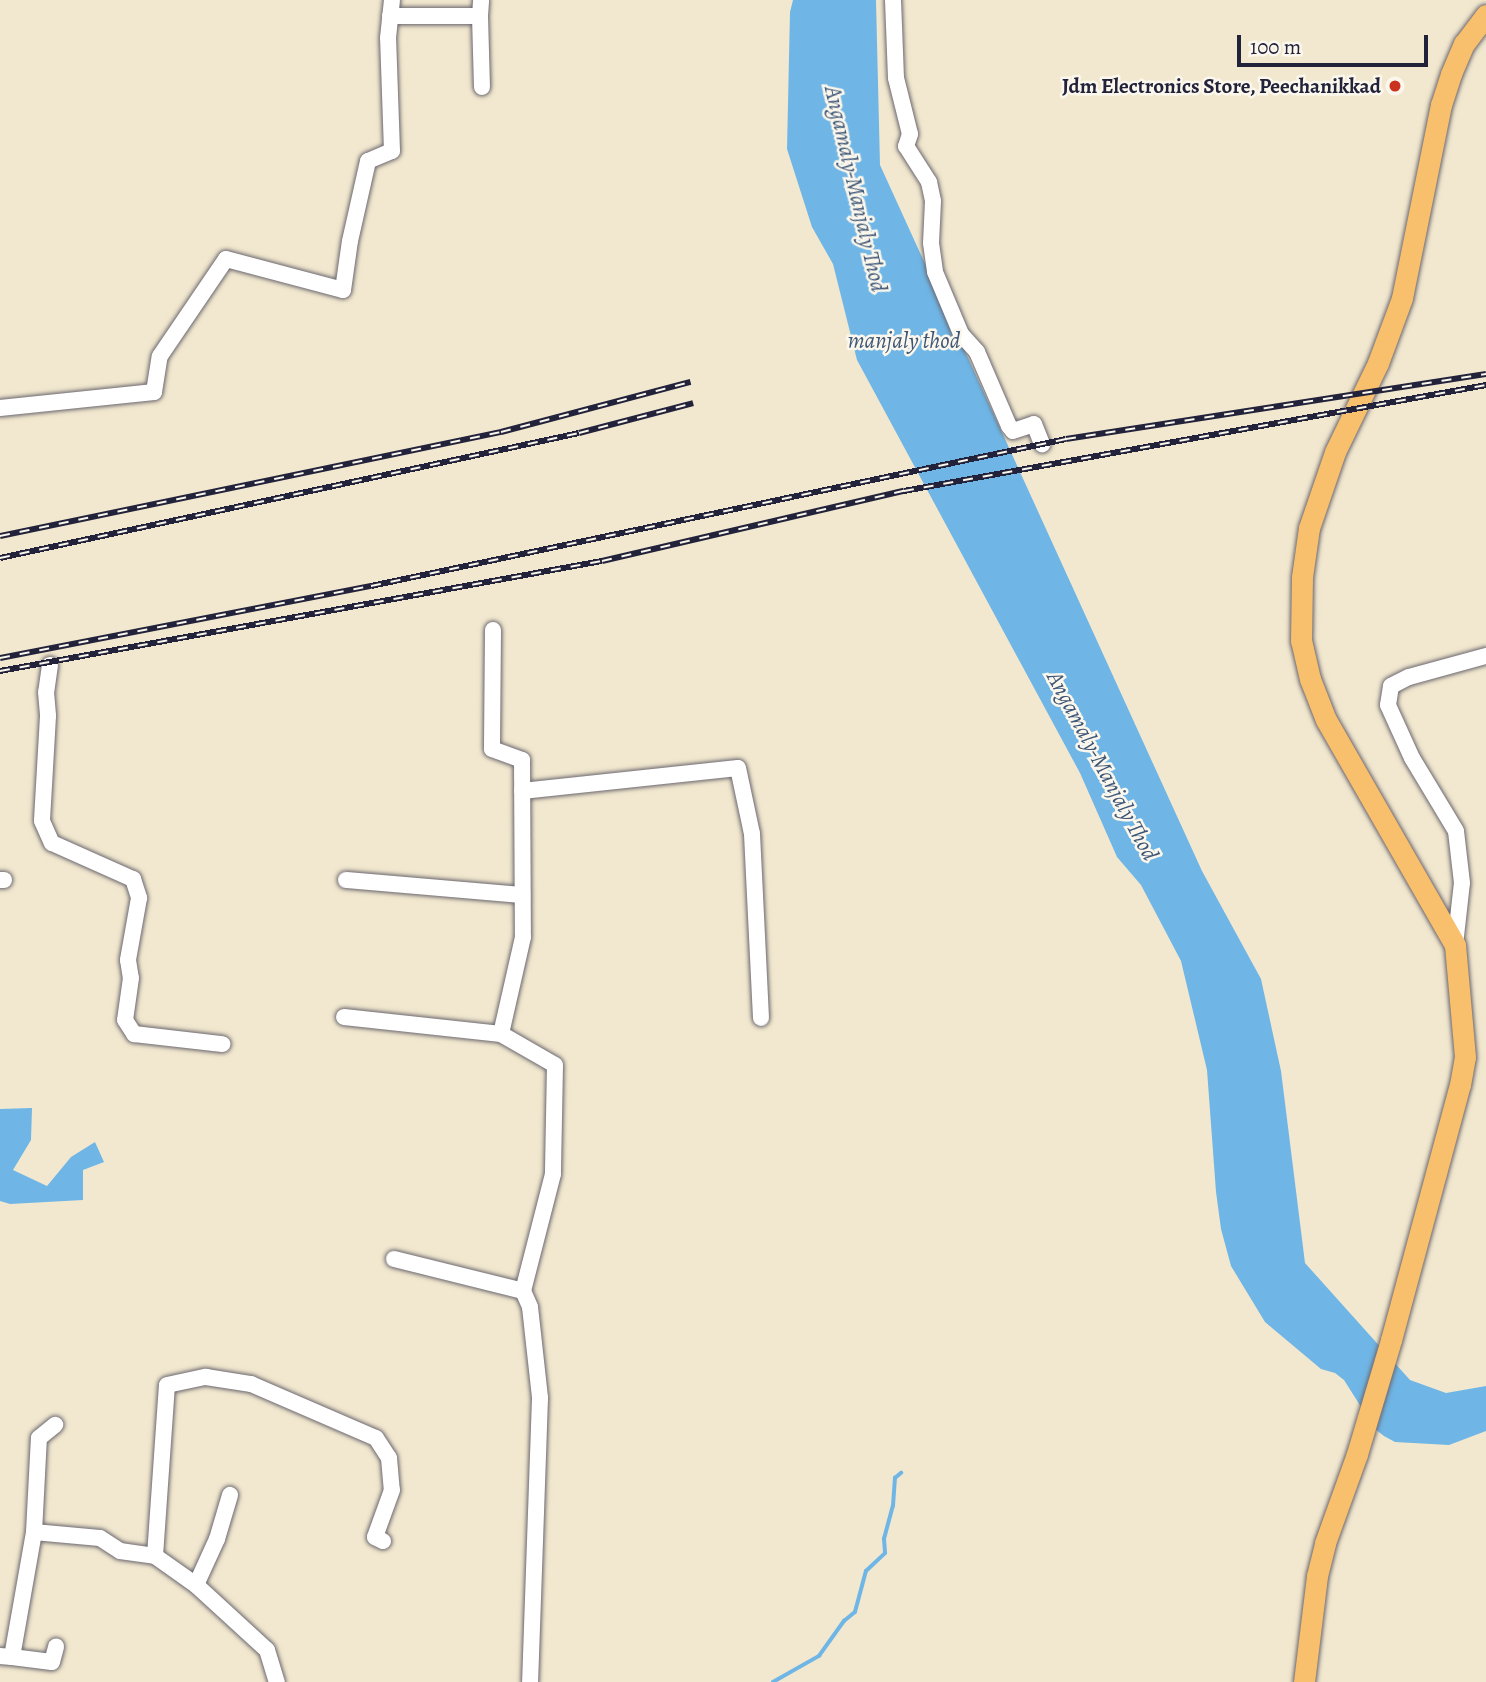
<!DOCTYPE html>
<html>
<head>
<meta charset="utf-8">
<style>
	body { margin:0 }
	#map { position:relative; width:1486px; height:1682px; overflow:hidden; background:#f2e8cf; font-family:Alegreya,serif }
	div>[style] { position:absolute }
	.water>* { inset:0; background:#6fb6e6 }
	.stream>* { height:3.5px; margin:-1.75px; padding:0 1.75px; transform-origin:1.75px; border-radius:1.75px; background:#6fb6e6 }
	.roads { filter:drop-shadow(0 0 2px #6b676f) drop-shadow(0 0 2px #6b676f) }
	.minor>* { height:16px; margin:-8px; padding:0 8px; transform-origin:8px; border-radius:8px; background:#fff }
	.major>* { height:21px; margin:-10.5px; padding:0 10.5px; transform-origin:10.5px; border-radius:10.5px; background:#f8bf6c }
	.rail>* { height:6px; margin-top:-3px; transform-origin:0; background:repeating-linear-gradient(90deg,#fbf7ec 0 10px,#22223b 0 20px); box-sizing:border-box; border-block:2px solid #22223b }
	.dots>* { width:19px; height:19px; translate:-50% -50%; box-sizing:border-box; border:4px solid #fbf7ec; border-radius:50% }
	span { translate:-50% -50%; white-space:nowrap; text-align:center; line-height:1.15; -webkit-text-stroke:5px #fbf7ec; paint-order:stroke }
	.poi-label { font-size:21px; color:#22223b; font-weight:700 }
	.right { translate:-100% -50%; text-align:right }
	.water-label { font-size:23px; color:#3d5677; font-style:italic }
	.scale { position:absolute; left:1237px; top:35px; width:191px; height:32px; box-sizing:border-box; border:4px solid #22223b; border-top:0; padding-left:9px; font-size:21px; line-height:24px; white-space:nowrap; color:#22223b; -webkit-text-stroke:5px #fbf7ec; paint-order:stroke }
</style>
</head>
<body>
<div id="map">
	<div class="water">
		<i style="clip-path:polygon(793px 0,876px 0,880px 165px,1202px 871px,1261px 979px,1281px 1071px,1305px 1263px,1410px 1380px,1446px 1393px,1486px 1386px,1486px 1431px,1449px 1445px,1395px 1442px,1384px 1436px,1375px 1429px,1344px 1380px,1335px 1373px,1321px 1369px,1265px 1322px,1231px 1266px,1221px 1229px,1216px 1192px,1207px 1070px,1181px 961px,1141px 885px,1117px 857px,1080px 773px,857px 360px,833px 264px,812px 227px,787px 149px,790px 12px)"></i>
		<i style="clip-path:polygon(32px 1108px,31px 1140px,13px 1170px,47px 1186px,71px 1157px,95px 1142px,104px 1162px,83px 1170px,83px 1200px,10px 1204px,0 1201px,0 1109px)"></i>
	</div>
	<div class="stream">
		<i style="left:773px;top:1682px;width:53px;rotate:-29.5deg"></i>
		<i style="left:819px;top:1656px;width:43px;rotate:-54.5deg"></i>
		<i style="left:844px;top:1621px;width:14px;rotate:-39deg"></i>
		<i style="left:855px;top:1612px;width:42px;rotate:-75deg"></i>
		<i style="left:866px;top:1571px;width:26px;rotate:-43deg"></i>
		<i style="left:885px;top:1553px;width:14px;rotate:-94deg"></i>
		<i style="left:884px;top:1539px;width:34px;rotate:-75deg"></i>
		<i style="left:893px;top:1506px;width:28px;rotate:-86deg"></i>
		<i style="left:895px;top:1478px;width:8px;rotate:-40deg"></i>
	</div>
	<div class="roads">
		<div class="minor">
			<i style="left:893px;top:0;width:78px;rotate:87.8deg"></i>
			<i style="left:896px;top:78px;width:58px;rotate:76deg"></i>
			<i style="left:910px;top:134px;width:13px;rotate:108deg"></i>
			<i style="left:906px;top:146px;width:43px;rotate:57.4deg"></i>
			<i style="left:929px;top:182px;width:19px;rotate:78deg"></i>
			<i style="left:933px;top:201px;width:42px;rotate:92.7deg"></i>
			<i style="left:931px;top:243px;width:29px;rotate:82deg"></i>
			<i style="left:935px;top:272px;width:67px;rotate:67.2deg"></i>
			<i style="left:961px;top:334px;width:24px;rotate:48deg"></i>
			<i style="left:977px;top:352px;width:81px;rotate:66.6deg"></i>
			<i style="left:1009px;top:426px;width:6px;rotate:51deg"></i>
			<i style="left:1013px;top:431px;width:22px;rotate:-18deg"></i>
			<i style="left:1034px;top:424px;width:22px;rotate:68deg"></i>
			<i style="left:390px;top:16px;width:90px"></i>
			<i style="left:480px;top:16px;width:16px;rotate:-86deg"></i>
			<i style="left:480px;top:16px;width:71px;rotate:88.4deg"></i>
			<i style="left:0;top:408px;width:155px;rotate:-5.9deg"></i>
			<i style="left:154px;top:392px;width:36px;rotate:-81deg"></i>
			<i style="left:160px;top:356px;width:117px;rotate:-55.8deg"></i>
			<i style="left:226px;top:259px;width:121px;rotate:14.8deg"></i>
			<i style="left:343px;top:290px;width:49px;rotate:-81.9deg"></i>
			<i style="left:350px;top:241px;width:82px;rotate:-77.3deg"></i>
			<i style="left:368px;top:161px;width:26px;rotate:-23deg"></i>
			<i style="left:392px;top:151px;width:113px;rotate:-92deg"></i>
			<i style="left:388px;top:38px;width:38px;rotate:-84deg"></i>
			<i style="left:493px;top:630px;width:119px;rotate:90.5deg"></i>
			<i style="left:492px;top:749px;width:32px;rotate:20deg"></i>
			<i style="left:522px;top:760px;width:177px;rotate:89.7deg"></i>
			<i style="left:523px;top:937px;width:99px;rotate:102.8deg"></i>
			<i style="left:501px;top:1034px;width:62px;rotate:29.9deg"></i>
			<i style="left:555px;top:1065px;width:109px;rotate:91.1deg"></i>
			<i style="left:553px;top:1174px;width:121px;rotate:104.4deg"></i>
			<i style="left:523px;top:1291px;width:17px;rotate:66deg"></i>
			<i style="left:530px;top:1307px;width:92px;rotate:83.7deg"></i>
			<i style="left:540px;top:1398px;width:284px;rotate:92deg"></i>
			<i style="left:50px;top:665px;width:27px;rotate:98deg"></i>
			<i style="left:46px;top:692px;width:24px;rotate:85deg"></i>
			<i style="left:48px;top:716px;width:105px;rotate:93.3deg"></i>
			<i style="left:42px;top:821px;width:24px;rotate:66deg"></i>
			<i style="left:52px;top:843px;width:89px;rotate:24deg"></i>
			<i style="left:133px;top:879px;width:20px;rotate:72deg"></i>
			<i style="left:139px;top:898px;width:63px;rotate:100.1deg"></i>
			<i style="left:128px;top:960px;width:18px;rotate:81deg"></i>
			<i style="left:131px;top:978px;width:42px;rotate:98.1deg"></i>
			<i style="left:125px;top:1020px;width:17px;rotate:57deg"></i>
			<i style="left:134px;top:1034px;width:89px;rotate:6.5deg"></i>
			<i style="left:522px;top:791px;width:217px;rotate:-6.1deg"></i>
			<i style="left:738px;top:768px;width:67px;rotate:78deg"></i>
			<i style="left:752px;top:834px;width:184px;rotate:87.2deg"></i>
			<i style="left:0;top:880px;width:4px"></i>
			<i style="left:346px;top:880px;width:177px;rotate:4.9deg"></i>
			<i style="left:1455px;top:945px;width:62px;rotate:-83.6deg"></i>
			<i style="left:1462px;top:883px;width:52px;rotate:-96.6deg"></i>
			<i style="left:1456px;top:831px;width:85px;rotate:-121.1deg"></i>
			<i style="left:1412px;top:758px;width:58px;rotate:-114.4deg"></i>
			<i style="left:1388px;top:705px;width:19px;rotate:-81deg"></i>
			<i style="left:1391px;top:686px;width:20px;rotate:-27deg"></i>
			<i style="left:1409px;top:677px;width:80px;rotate:-15.3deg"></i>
			<i style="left:344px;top:1017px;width:158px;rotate:6.2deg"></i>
			<i style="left:394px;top:1259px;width:133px;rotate:13.9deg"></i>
			<i style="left:34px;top:1532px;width:94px;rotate:-87deg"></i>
			<i style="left:39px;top:1438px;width:21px;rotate:-39deg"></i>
			<i style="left:155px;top:1556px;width:50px;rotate:35.3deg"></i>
			<i style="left:196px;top:1585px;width:96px;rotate:42.5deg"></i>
			<i style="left:267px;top:1650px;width:34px;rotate:73deg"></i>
			<i style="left:196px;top:1585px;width:51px;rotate:-65.5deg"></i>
			<i style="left:217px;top:1539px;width:46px;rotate:-73.5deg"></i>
			<i style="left:0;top:1656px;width:12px;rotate:5deg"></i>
			<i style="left:12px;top:1657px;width:127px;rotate:-80deg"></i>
			<i style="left:34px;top:1532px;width:66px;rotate:5.2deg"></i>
			<i style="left:100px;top:1538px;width:24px;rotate:33deg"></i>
			<i style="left:120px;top:1551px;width:35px;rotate:8deg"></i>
			<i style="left:155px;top:1556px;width:171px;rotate:-86deg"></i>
			<i style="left:167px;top:1385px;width:40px;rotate:-12deg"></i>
			<i style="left:206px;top:1377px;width:46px;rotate:8.8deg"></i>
			<i style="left:251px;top:1384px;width:136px;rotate:23.4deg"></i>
			<i style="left:376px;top:1438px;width:24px;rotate:57deg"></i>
			<i style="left:389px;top:1458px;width:32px;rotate:85deg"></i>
			<i style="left:392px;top:1490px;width:50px;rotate:109.9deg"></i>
			<i style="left:375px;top:1537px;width:9px;rotate:27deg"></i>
			<i style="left:12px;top:1657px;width:40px;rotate:7.1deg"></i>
			<i style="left:52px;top:1662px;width:16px;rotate:-75deg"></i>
		</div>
		<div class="major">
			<i style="left:1304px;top:1682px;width:107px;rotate:-83deg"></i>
			<i style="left:1317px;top:1576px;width:34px;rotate:-76deg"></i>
			<i style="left:1325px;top:1543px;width:95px;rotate:-70.2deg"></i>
			<i style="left:1357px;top:1454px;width:119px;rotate:-73.4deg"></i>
			<i style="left:1391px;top:1340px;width:264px;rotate:-74.9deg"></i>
			<i style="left:1460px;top:1085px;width:28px;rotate:-80deg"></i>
			<i style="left:1465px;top:1057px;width:112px;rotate:-95.1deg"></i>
			<i style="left:1455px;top:945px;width:259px;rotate:-119.8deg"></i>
			<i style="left:1326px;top:720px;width:44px;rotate:-111.3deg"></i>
			<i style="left:1310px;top:679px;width:39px;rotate:-103deg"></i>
			<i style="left:1301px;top:641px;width:64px;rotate:-89.1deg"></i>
			<i style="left:1302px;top:577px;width:49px;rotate:-81.9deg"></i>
			<i style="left:1309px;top:528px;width:80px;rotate:-71.1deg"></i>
			<i style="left:1335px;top:452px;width:99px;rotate:-64.2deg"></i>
			<i style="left:1378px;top:363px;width:69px;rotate:-69.7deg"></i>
			<i style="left:1402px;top:298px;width:197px;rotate:-78.6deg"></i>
			<i style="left:1441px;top:105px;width:33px;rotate:-72deg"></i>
			<i style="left:1451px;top:74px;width:33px;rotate:-67deg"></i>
			<i style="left:1464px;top:44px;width:36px;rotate:-53deg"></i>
		</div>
	</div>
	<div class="rail">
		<i style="left:0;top:536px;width:512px;rotate:-11.73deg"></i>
		<i style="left:501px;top:432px;width:196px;rotate:-14.8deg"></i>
		<i style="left:0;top:558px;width:592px;rotate:-12.18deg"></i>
		<i style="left:579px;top:433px;width:118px;rotate:-14.7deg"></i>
		<i style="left:0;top:658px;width:378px;rotate:-11deg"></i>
		<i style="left:371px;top:586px;width:710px;rotate:-11.94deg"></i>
		<i style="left:1066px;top:439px;width:425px;rotate:-8.8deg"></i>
		<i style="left:0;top:671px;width:612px;rotate:-10.36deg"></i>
		<i style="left:602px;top:561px;width:310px;rotate:-13.1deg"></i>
		<i style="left:904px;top:491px;width:592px;rotate:-10.32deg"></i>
	</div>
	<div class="dots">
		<i style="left:1395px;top:86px;background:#c8321e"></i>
	</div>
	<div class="poi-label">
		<span class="right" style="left:1381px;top:86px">Jdm Electronics Store, Peechanikkad</span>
	</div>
	<div class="water-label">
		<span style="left:855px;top:189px;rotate:77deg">Angamaly-Manjaly Thod</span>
		<span style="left:904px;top:341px">manjaly thod</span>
		<span style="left:1102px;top:766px;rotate:62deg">Angamaly-Manjaly Thod</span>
	</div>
	<div class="scale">100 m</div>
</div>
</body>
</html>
